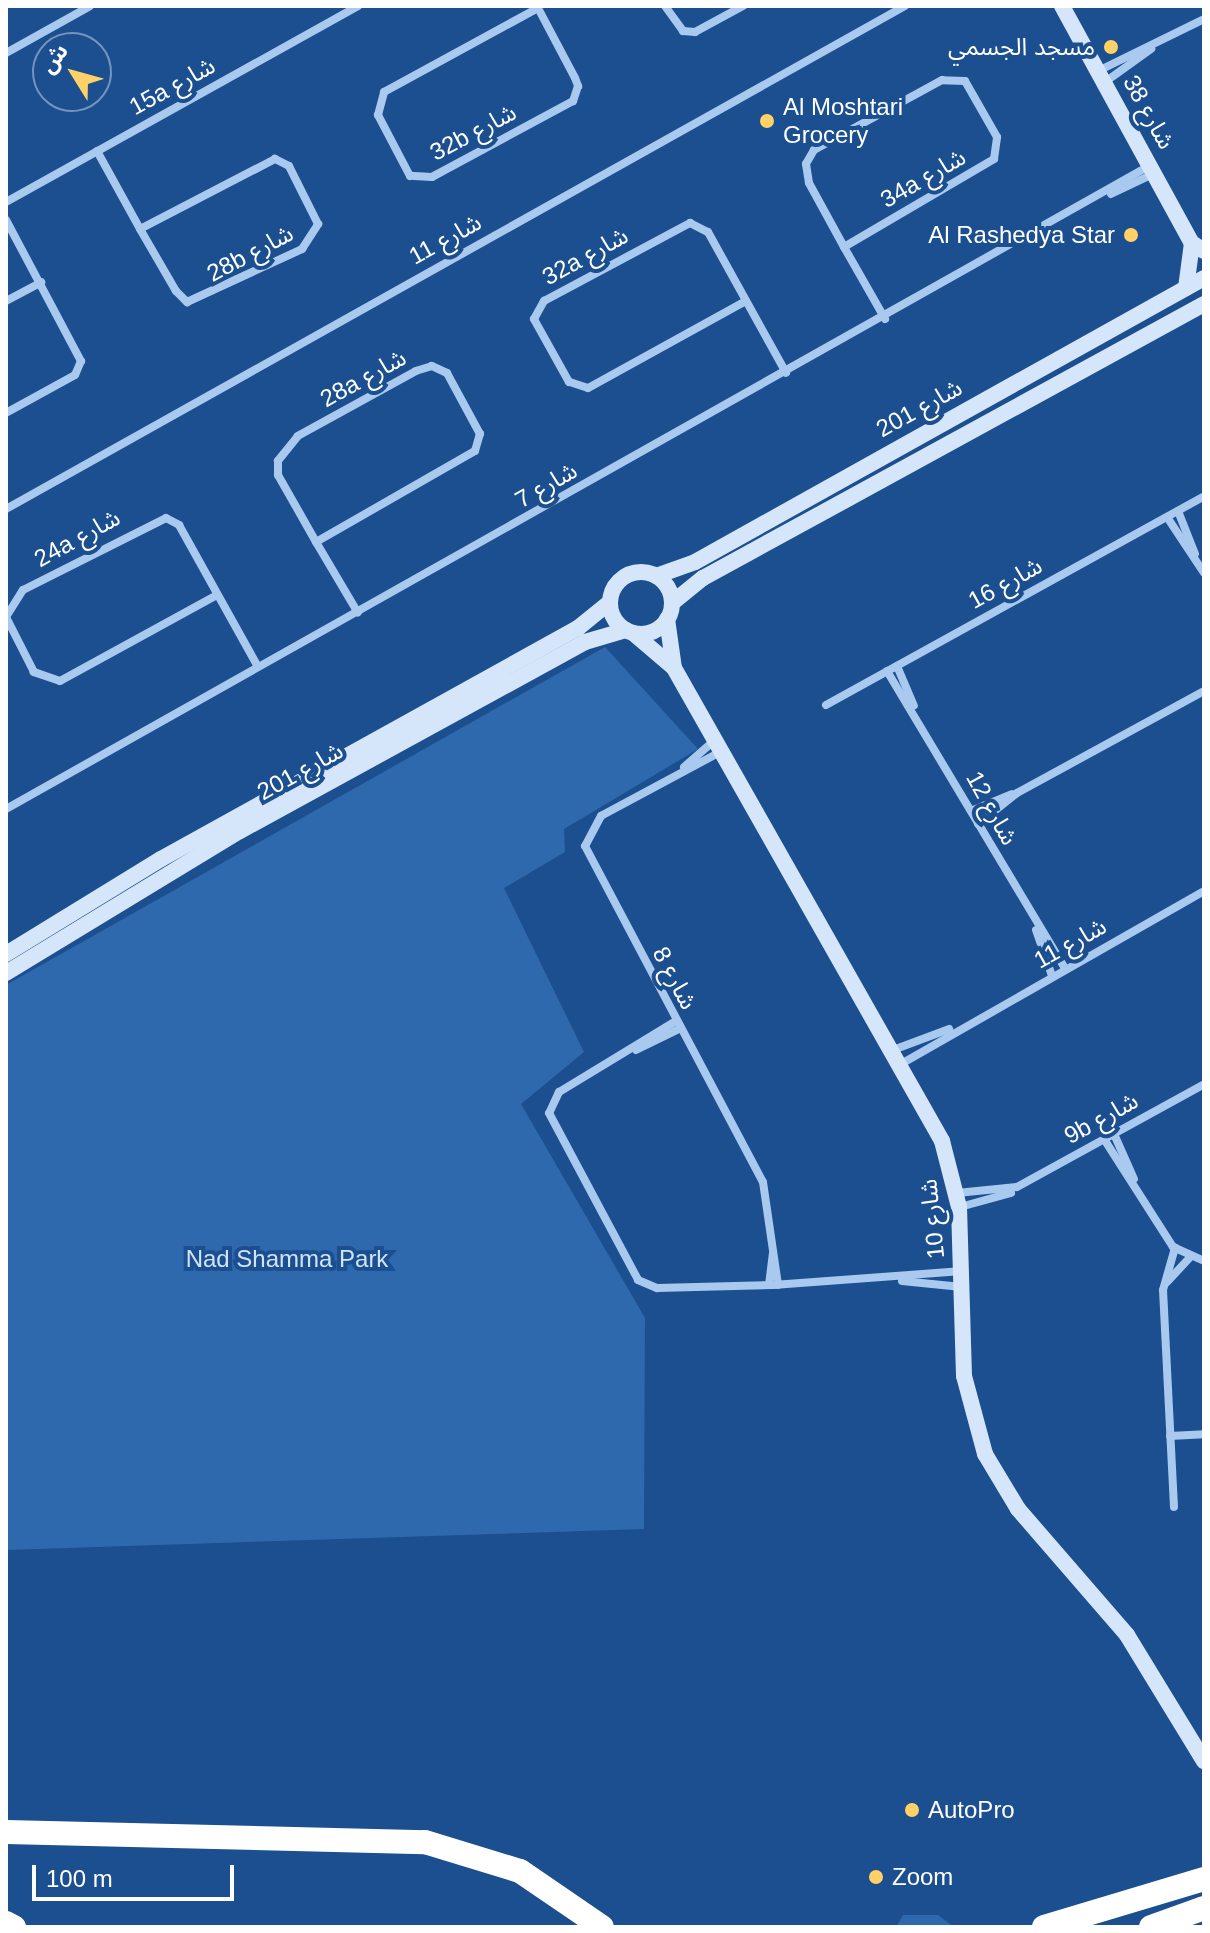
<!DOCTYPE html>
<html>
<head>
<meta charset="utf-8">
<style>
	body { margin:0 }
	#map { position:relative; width:1210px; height:1933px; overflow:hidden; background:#1b4f8f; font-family:Helvetica,"Noto Sans Arabic",sans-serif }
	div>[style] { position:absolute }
	.green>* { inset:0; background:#2e69ad }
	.street>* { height:8px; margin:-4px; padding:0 4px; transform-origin:4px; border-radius:4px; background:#a9c9ee }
	.secondary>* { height:16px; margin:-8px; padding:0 8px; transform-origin:8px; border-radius:8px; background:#d6e6fa }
	.secondary>.ring { margin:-8px; padding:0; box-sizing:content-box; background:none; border:16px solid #d6e6fa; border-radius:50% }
	.highway>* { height:24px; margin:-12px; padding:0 12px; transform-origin:12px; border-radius:12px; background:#fff }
	.dots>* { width:22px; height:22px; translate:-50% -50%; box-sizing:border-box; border:4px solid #1b4f8f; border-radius:50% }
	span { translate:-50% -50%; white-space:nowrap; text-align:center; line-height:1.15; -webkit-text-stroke:8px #1b4f8f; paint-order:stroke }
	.poi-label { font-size:24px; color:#fff }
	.right { translate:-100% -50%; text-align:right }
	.left { translate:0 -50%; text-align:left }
	.street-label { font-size:24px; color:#fff }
	.park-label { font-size:24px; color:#cfe3fa }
	.frame { position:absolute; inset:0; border:8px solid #fff; pointer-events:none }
	.north { position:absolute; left:32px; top:32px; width:80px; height:80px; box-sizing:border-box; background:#1b4f8f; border:2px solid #7695bc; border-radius:50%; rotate:307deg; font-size:22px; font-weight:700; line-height:32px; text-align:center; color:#fff }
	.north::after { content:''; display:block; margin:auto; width:28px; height:36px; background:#ffd166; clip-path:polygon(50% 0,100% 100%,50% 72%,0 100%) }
	.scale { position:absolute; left:32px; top:1865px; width:202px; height:36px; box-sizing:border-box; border:4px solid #fff; border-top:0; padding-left:10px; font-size:24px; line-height:28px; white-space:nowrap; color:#fff; -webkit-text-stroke:6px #1b4f8f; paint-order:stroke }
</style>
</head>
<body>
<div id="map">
	<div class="green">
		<i style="clip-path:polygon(605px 647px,698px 749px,564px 829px,565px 852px,504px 888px,584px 1052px,521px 1104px,645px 1318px,644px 1529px,6px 1550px,6px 985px)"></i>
		<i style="clip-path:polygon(903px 1915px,938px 1915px,954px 1927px,896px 1927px)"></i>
	</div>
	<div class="street">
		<i style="left:537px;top:6px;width:2px;rotate:63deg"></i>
		<i style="left:538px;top:8px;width:79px;rotate:62.1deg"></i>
		<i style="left:575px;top:78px;width:9px;rotate:69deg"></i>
		<i style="left:578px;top:86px;width:16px;rotate:108deg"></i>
		<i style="left:573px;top:101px;width:160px;rotate:151.7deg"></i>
		<i style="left:432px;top:177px;width:22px;rotate:-177deg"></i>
		<i style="left:410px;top:176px;width:69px;rotate:-117.7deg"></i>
		<i style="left:378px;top:115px;width:24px;rotate:-75deg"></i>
		<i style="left:384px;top:92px;width:175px;rotate:-28.6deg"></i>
		<i style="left:665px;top:6px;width:31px;rotate:54deg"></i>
		<i style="left:683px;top:31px;width:12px;rotate:5deg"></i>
		<i style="left:695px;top:32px;width:55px;rotate:-28.4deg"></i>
		<i style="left:6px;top:53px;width:96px;rotate:-29.2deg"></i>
		<i style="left:1098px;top:71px;width:118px;rotate:-26.1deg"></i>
		<i style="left:1105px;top:82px;width:57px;rotate:-35.7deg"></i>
		<i style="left:97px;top:151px;width:89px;rotate:61.1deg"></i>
		<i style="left:140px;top:229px;width:72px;rotate:59.9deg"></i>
		<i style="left:176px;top:291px;width:16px;rotate:45deg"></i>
		<i style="left:187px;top:302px;width:127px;rotate:-24.7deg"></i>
		<i style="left:302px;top:249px;width:30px;rotate:-57deg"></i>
		<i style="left:318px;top:224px;width:65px;rotate:-116.6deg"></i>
		<i style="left:289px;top:166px;width:16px;rotate:-153deg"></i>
		<i style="left:275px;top:159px;width:152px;rotate:152.6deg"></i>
		<i style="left:1111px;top:194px;width:49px;rotate:-25.5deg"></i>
		<i style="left:6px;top:202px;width:403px;rotate:-29.1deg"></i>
		<i style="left:6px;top:220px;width:160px;rotate:62deg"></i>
		<i style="left:81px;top:361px;width:15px;rotate:113deg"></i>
		<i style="left:75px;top:375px;width:79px;rotate:151.2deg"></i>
		<i style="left:844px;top:247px;width:174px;rotate:-30.4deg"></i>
		<i style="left:994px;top:159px;width:22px;rotate:-82deg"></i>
		<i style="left:997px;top:137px;width:64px;rotate:-119.7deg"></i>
		<i style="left:965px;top:81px;width:23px;rotate:-178deg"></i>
		<i style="left:942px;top:80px;width:146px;rotate:151.3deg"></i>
		<i style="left:814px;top:150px;width:16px;rotate:120deg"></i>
		<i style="left:806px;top:164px;width:19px;rotate:81deg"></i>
		<i style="left:809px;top:183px;width:73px;rotate:61.3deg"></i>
		<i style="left:844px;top:247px;width:83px;rotate:60.3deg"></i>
		<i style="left:6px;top:301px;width:40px;rotate:-28deg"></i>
		<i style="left:744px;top:302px;width:178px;rotate:151.1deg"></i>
		<i style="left:588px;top:388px;width:20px;rotate:-162deg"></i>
		<i style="left:569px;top:382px;width:72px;rotate:-119.1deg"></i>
		<i style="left:534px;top:319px;width:21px;rotate:-61deg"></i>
		<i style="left:544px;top:301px;width:166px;rotate:-28.1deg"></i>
		<i style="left:690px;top:223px;width:20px;rotate:27deg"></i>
		<i style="left:708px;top:232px;width:161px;rotate:61deg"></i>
		<i style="left:6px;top:509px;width:1030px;rotate:-29.23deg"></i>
		<i style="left:1178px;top:511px;width:46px;rotate:68.4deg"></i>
		<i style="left:1167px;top:517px;width:67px;rotate:56.5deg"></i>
		<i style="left:316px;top:542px;width:183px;rotate:-29.8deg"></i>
		<i style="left:475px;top:451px;width:18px;rotate:-74deg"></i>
		<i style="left:480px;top:434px;width:69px;rotate:-118.4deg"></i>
		<i style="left:447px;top:373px;width:17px;rotate:-155deg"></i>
		<i style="left:432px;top:366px;width:17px;rotate:163deg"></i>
		<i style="left:416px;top:371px;width:135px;rotate:151.2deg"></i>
		<i style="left:298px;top:436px;width:32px;rotate:129deg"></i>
		<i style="left:278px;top:461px;width:14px;rotate:90deg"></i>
		<i style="left:278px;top:475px;width:77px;rotate:60.4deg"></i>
		<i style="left:316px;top:542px;width:82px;rotate:59.4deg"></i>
		<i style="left:217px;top:595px;width:179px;rotate:151.3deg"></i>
		<i style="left:60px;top:681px;width:28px;rotate:-161deg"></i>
		<i style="left:34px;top:672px;width:62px;rotate:-117deg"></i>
		<i style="left:6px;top:617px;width:32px;rotate:-58deg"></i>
		<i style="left:23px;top:590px;width:160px;rotate:-26.7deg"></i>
		<i style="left:166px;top:518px;width:15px;rotate:28deg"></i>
		<i style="left:179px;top:525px;width:162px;rotate:60.9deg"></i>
		<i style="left:897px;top:666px;width:43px;rotate:67deg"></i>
		<i style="left:887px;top:671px;width:346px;rotate:59.1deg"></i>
		<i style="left:826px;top:705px;width:432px;rotate:-28.9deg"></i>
		<i style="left:722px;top:751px;width:137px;rotate:151.8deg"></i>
		<i style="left:601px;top:816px;width:34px;rotate:118deg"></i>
		<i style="left:585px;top:846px;width:380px;rotate:62.1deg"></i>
		<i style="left:763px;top:1182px;width:104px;rotate:81.7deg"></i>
		<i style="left:684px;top:767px;width:41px;rotate:-41.1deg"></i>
		<i style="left:6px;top:809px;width:1314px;rotate:-29.36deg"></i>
		<i style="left:971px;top:811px;width:44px;rotate:-22.5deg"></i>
		<i style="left:978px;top:824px;width:50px;rotate:-38.5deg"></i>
		<i style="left:1017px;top:793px;width:213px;rotate:-28.6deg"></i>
		<i style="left:1036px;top:930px;width:49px;rotate:70.8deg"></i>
		<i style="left:676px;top:1021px;width:137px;rotate:148.7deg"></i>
		<i style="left:559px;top:1092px;width:23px;rotate:115deg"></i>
		<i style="left:549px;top:1113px;width:189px;rotate:61.9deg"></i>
		<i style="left:638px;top:1280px;width:21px;rotate:23deg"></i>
		<i style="left:657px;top:1288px;width:116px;rotate:-1.5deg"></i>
		<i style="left:773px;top:1285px;width:190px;rotate:-4.2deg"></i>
		<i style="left:636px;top:1050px;width:48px;rotate:-26deg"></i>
		<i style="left:893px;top:1050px;width:60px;rotate:-20.6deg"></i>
		<i style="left:901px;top:1064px;width:349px;rotate:-29.7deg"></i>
		<i style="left:1114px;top:1134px;width:49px;rotate:66deg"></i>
		<i style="left:1104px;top:1139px;width:128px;rotate:57.4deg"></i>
		<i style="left:1173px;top:1247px;width:34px;rotate:24deg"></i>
		<i style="left:957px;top:1193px;width:60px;rotate:-5.7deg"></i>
		<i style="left:1017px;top:1187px;width:213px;rotate:-28.8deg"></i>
		<i style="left:960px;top:1207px;width:53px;rotate:-15.4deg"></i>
		<i style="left:902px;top:1281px;width:60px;rotate:5.7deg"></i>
		<i style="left:1167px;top:1282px;width:33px;rotate:-47deg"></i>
		<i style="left:769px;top:1285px;width:31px;rotate:-83deg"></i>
		<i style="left:1170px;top:1436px;width:34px;rotate:-3deg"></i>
		<i style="left:1174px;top:1507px;width:217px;rotate:-92.9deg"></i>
		<i style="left:1163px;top:1290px;width:44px;rotate:-74.1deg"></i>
	</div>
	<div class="secondary">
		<i style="left:1062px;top:6px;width:270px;rotate:61.3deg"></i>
		<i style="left:1192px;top:243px;width:14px;rotate:34deg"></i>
		<i style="left:1186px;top:288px;width:45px;rotate:-82.4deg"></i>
		<i class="ring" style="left:610px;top:572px;width:46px;height:46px"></i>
		<i style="left:656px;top:576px;width:41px;rotate:-19.7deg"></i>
		<i style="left:695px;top:562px;width:583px;rotate:-29.16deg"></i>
		<i style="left:672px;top:603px;width:40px;rotate:-39deg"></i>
		<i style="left:703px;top:578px;width:571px;rotate:-28.67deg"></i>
		<i style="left:667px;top:619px;width:49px;rotate:81.9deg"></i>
		<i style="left:674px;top:668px;width:544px;rotate:60.46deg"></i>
		<i style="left:942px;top:1141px;width:68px;rotate:75.6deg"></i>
		<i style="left:959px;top:1207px;width:169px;rotate:88.3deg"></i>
		<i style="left:964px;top:1376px;width:81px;rotate:74.9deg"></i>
		<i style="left:985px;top:1454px;width:64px;rotate:59deg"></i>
		<i style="left:1018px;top:1509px;width:167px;rotate:49.1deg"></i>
		<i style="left:1127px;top:1635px;width:148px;rotate:58.6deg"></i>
		<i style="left:633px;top:633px;width:52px;rotate:40.4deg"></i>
		<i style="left:6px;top:954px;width:182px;rotate:-31.5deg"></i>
		<i style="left:161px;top:859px;width:477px;rotate:-29deg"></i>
		<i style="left:578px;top:628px;width:41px;rotate:-39.1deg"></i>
		<i style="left:6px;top:973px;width:274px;rotate:-31.3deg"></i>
		<i style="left:240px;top:831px;width:393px;rotate:-28.7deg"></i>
		<i style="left:585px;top:642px;width:43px;rotate:-16.3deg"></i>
	</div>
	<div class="highway">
		<i style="left:6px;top:1832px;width:419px;rotate:1.4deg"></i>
		<i style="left:425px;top:1842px;width:99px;rotate:17deg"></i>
		<i style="left:520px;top:1871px;width:99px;rotate:34.3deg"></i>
		<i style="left:6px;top:1923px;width:9px;rotate:27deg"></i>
		<i style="left:1044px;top:1927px;width:167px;rotate:-16.7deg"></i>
		<i style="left:1151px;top:1927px;width:56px;rotate:-19.7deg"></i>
	</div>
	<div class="dots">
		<i style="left:1111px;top:47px;background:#ffd166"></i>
		<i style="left:767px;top:121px;background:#ffd166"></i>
		<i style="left:1131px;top:235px;background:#ffd166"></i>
		<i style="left:912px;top:1810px;background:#ffd166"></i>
		<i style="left:876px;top:1877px;background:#ffd166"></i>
	</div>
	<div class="poi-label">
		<span class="right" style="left:1095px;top:47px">مسجد الجسمي</span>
		<span class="left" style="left:783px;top:121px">Al Moshtari<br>Grocery</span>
		<span class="right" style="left:1115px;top:235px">Al Rashedya Star</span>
		<span class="left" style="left:928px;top:1810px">AutoPro</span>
		<span class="left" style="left:892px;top:1877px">Zoom</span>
	</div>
	<div class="street-label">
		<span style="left:172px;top:86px;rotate:-29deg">15a شارع</span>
		<span style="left:1149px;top:112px;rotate:61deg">شارع 38</span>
		<span style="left:473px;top:132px;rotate:-28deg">32b شارع</span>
		<span style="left:923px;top:178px;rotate:-30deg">34a شارع</span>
		<span style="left:445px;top:239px;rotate:-29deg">شارع 11</span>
		<span style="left:250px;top:253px;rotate:-28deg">28b شارع</span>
		<span style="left:585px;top:256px;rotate:-29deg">32a شارع</span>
		<span style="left:363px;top:378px;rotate:-29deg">28a شارع</span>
		<span style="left:919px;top:408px;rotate:-29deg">شارع 201</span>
		<span style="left:546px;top:485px;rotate:-30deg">شارع 7</span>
		<span style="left:77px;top:538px;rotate:-29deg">24a شارع</span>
		<span style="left:1005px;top:583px;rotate:-29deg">شارع 16</span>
		<span style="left:300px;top:771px;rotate:-29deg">شارع 201</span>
		<span style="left:992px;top:808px;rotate:61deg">شارع 12</span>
		<span style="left:1070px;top:943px;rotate:-29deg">شارع 11</span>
		<span style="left:675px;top:978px;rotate:62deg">شارع 8</span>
		<span style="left:1101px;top:1118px;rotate:-29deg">9b شارع</span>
		<span style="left:932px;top:1219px;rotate:-96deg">شارع 10</span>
	</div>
	<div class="park-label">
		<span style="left:287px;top:1259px">Nad Shamma Park</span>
	</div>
	<div class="frame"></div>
	<div class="north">ش</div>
	<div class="scale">100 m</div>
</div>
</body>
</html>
